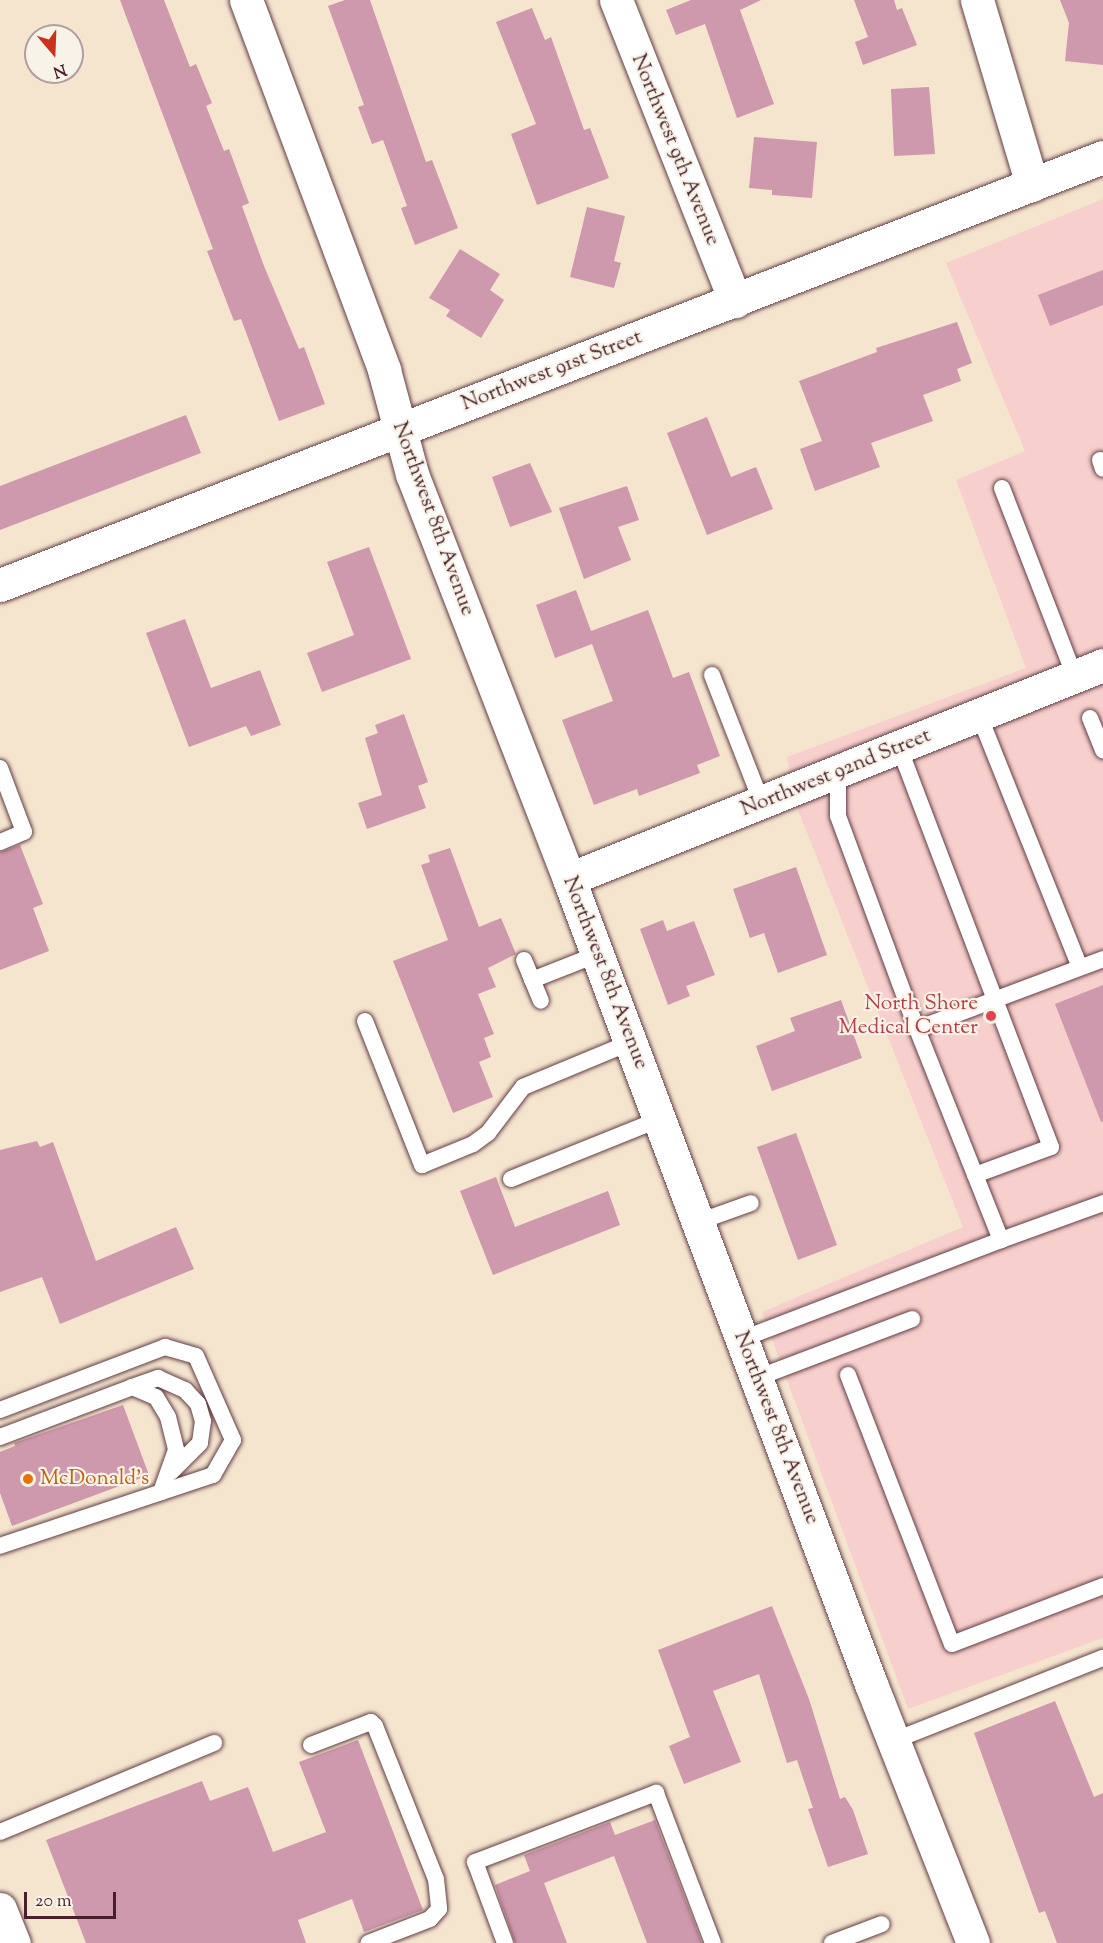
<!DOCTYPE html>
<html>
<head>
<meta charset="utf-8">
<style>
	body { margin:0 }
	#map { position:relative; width:1103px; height:1943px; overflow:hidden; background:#f5e5cf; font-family:"Sorts Mill Goudy",serif }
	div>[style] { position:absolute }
	.built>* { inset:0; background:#f7d0cd }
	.building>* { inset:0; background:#ce98ad }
	.roads { filter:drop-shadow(0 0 2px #643d44) drop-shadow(0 0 2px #643d44) }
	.service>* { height:16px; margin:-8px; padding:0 8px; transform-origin:8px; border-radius:8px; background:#fff }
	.minor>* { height:33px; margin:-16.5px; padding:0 16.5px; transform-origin:16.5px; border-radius:16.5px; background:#fff }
	.primary>* { height:33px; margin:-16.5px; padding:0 16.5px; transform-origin:16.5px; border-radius:16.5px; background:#fff }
	.dots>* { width:16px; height:16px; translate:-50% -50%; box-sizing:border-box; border:3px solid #f7f3e8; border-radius:50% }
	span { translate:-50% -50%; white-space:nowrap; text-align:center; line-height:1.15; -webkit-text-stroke:4.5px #f7f3e8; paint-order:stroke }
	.street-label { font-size:21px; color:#4a1f2b }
	.health-label { font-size:21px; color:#be3a42 }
	.right { translate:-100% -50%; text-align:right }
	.food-label { font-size:21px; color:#c56008 }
	.left { translate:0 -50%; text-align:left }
	.north { position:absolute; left:24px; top:24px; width:60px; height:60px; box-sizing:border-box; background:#f7f3e8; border:2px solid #b29e9c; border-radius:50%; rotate:161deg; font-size:16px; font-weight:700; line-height:24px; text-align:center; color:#4a1f2b }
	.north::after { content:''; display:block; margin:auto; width:21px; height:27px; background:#c8321e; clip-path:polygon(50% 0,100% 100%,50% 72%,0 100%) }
	.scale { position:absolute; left:24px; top:1892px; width:92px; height:27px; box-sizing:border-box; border:3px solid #4a1f2b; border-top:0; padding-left:8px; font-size:18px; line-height:21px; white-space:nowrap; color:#4a1f2b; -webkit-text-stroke:4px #f7f3e8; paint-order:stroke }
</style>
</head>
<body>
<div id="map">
	<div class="built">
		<i style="clip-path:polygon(1103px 199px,1103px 1638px,908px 1709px,762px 1312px,963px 1227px,796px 805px,787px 757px,1026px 668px,956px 480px,1025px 451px,946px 263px)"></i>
	</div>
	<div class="building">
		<i style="clip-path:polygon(120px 0,164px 0,190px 67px,196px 64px,212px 103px,206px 106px,224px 151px,229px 149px,249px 203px,242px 206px,264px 266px,299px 349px,304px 347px,325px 404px,279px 421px,241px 319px,234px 321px,207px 251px,213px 249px)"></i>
		<i style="clip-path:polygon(345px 0,370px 0,426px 162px,432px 160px,458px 228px,415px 245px,401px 208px,407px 206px,383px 140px,372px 144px,358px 107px,364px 105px,328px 6px)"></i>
		<i style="clip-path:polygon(691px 0,761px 0,740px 10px,774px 104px,737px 118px,705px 24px,676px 35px,666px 10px)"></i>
		<i style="clip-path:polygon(854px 0,894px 0,897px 10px,902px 8px,917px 45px,863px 65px,855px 42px,868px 37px)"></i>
		<i style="clip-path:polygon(1060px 0,1103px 0,1103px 65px,1065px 61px,1069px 23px)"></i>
		<i style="clip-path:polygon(532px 8px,545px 40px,551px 37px,584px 130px,590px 128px,609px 178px,537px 205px,511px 134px,536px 124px,496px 22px)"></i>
		<i style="clip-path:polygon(929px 87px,935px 154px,894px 156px,891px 89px)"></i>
		<i style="clip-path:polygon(754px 137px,817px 142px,812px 198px,772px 195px,772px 190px,749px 188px)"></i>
		<i style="clip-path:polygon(587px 207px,625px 216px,614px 261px,621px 263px,614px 288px,570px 277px)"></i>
		<i style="clip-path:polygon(460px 249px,500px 274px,490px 290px,504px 300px,481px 338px,446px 316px,450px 310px,429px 298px)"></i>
		<i style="clip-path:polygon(1103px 270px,1103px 305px,1050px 326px,1038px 295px)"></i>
		<i style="clip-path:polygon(957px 322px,972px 363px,957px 369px,961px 381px,923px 395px,933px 421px,871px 443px,880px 467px,815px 491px,800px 449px,822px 441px,799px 381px,877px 352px,876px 348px)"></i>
		<i style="clip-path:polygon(186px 415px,201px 453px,0 530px,0 486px)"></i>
		<i style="clip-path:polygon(707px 417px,731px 477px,756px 467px,773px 509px,707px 535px,667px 433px)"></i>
		<i style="clip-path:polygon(530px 463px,552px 512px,510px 527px,492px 477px)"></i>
		<i style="clip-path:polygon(627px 486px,639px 520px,618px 527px,631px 560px,584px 579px,559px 508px)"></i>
		<i style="clip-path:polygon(369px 547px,411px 659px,322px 692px,307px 653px,354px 635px,327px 562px)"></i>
		<i style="clip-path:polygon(576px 590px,591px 631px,648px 610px,673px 678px,689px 672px,720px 756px,697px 765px,700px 773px,639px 796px,637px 789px,594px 805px,562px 720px,613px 701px,592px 644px,555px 658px,536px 605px)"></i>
		<i style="clip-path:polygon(185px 619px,211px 688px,260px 670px,281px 725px,251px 736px,246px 726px,189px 747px,146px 633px)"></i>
		<i style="clip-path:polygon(404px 714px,428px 782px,418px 786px,426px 808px,367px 829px,358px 803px,382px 795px,365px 738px,378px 733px,375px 725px)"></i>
		<i style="clip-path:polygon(20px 845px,43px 904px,33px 908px,49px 951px,0 970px,0 852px)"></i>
		<i style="clip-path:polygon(450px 848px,479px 927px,501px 918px,516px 954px,488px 968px,496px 987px,478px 994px,494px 1034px,484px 1038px,491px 1057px,479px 1062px,493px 1097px,453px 1113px,393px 961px,448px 940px,421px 865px,430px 862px,428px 855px)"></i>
		<i style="clip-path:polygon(796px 867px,827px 955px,778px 973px,764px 933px,750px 938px,733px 889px)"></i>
		<i style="clip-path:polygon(663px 920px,667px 931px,694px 921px,715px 975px,686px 986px,690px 996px,668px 1005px,640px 929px)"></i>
		<i style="clip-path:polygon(1103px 985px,1103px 1121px,1101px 1122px,1055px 1004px)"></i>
		<i style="clip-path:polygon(841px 1000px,862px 1058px,772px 1091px,756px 1046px,795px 1031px,790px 1018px)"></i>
		<i style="clip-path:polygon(796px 1133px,837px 1245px,798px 1260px,757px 1147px)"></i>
		<i style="clip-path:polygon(37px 1141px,40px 1147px,53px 1142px,96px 1261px,176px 1227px,194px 1269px,60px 1324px,42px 1277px,0 1292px,0 1150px)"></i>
		<i style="clip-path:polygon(496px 1177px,515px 1227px,608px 1191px,620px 1225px,493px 1275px,460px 1191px)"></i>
		<i style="clip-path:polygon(123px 1405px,149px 1475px,12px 1526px,0 1493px,0 1452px,15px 1446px,14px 1443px)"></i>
		<i style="clip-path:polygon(772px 1606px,809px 1699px,840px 1799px,845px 1797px,853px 1810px,868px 1854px,828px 1867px,808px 1809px,813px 1808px,797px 1760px,787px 1763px,759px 1674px,713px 1691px,741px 1762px,684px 1784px,669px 1746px,690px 1737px,658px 1650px)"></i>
		<i style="clip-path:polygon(1055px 1701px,1094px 1797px,1103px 1793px,1103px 1943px,1057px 1943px,1045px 1911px,1039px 1913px,974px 1733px)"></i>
		<i style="clip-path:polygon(358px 1740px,423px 1910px,364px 1932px,352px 1899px,298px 1920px,306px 1943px,86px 1943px,46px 1840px,202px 1781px,210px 1801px,248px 1787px,273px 1852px,326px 1832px,299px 1762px)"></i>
		<i style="clip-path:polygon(655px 1820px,702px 1943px,647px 1943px,614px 1856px,544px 1883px,567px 1943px,515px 1943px,495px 1885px,530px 1871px,524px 1855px,610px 1822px,615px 1835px)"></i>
	</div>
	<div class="roads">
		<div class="service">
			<i style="left:1100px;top:460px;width:9px;rotate:72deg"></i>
			<i style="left:1002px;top:488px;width:203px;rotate:68.9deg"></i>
			<i style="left:712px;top:675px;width:137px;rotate:68.7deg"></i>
			<i style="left:979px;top:715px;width:271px;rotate:68.2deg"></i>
			<i style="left:1090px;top:718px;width:35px;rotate:68deg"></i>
			<i style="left:899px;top:747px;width:428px;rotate:69.2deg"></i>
			<i style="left:1051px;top:1147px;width:81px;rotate:159.8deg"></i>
			<i style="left:0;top:768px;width:68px;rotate:69.4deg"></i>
			<i style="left:24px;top:832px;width:26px;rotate:157deg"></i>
			<i style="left:838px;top:772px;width:44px;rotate:90deg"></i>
			<i style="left:838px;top:816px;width:227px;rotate:69.7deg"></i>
			<i style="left:917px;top:1029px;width:199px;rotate:-20.6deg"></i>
			<i style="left:524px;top:960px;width:44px;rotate:67.5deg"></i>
			<i style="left:532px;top:980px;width:71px;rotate:-21.5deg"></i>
			<i style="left:365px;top:1021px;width:155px;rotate:68.4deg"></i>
			<i style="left:422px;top:1165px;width:55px;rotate:-22.4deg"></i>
			<i style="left:473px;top:1144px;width:19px;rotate:-36deg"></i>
			<i style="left:488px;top:1133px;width:58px;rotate:-52.7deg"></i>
			<i style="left:523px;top:1087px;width:117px;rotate:-22.6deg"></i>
			<i style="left:511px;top:1179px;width:161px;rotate:-21.9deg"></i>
			<i style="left:698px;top:1222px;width:56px;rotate:-19.7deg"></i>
			<i style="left:1001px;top:1240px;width:109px;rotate:-19.9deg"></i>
			<i style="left:742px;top:1339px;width:277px;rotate:-20.9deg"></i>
			<i style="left:1001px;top:1240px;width:227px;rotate:-111.7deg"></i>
			<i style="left:848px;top:1375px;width:288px;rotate:68.9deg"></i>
			<i style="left:952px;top:1644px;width:162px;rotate:-21deg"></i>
			<i style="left:757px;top:1378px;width:166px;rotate:-20.8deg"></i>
			<i style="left:132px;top:1387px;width:28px;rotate:-19deg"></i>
			<i style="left:158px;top:1378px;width:30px;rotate:24deg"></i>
			<i style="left:185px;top:1390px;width:19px;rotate:47deg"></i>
			<i style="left:198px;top:1404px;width:18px;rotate:74deg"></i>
			<i style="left:203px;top:1421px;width:22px;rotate:98deg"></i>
			<i style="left:200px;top:1443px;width:41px;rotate:135deg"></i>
			<i style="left:0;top:1410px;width:177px;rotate:-20.9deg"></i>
			<i style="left:165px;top:1347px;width:32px;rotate:16deg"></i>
			<i style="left:196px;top:1356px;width:92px;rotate:66.2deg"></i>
			<i style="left:233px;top:1440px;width:40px;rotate:119.7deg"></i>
			<i style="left:213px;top:1475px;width:225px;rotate:161.6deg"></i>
			<i style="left:0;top:1437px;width:141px;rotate:-20.7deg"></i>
			<i style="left:132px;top:1387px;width:26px;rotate:23deg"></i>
			<i style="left:156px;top:1397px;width:23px;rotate:59deg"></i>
			<i style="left:168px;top:1417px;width:34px;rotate:76deg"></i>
			<i style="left:176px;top:1450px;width:45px;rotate:109.7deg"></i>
			<i style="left:893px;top:1741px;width:226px;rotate:-21.6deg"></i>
			<i style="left:311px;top:1745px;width:64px;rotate:-21deg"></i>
			<i style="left:371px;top:1722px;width:6px;rotate:45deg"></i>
			<i style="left:375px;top:1726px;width:165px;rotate:68.3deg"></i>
			<i style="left:436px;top:1879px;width:30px;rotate:84deg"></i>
			<i style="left:439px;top:1909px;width:13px;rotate:132deg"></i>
			<i style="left:430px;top:1919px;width:66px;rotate:158.8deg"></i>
			<i style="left:0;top:1832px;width:232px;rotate:-22.6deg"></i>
			<i style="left:505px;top:1943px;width:86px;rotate:-110.3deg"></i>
			<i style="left:475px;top:1862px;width:194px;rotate:-20.9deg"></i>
			<i style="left:656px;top:1793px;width:160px;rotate:69.2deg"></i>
			<i style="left:832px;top:1943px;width:53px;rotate:-20.8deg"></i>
		</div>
		<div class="minor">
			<i style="left:246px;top:0;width:395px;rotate:69.5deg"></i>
			<i style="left:384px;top:370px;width:108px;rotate:74.9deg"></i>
			<i style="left:412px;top:474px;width:434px;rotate:68.8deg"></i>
			<i style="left:569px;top:879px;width:860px;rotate:69.44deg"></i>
			<i style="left:871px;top:1684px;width:278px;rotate:68.5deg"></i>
			<i style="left:616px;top:0;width:324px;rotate:68.4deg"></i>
			<i style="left:977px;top:0;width:193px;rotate:73.4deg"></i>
			<i style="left:0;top:585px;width:1183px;rotate:-21.21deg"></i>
			<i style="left:569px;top:879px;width:575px;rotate:-21.84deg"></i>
		</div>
		<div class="primary">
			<i style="left:0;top:1909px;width:37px;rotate:68deg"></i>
		</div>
	</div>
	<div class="dots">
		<i style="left:991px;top:1016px;background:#e0444e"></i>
		<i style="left:28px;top:1479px;background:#e8710a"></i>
	</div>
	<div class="street-label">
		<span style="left:675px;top:150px;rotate:68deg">Northwest 9th Avenue</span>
		<span style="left:552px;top:371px;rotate:-21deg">Northwest 91st Street</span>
		<span style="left:433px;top:519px;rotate:70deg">Northwest 8th Avenue</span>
		<span style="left:836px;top:773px;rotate:-22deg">Northwest 92nd Street</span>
		<span style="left:605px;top:973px;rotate:69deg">Northwest 8th Avenue</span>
		<span style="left:776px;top:1428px;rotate:69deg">Northwest 8th Avenue</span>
	</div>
	<div class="health-label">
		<span class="right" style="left:978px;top:1016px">North Shore<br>Medical Center</span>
	</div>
	<div class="food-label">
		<span class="left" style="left:40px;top:1479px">McDonald's</span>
	</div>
	<div class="north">N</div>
	<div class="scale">20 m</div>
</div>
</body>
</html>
